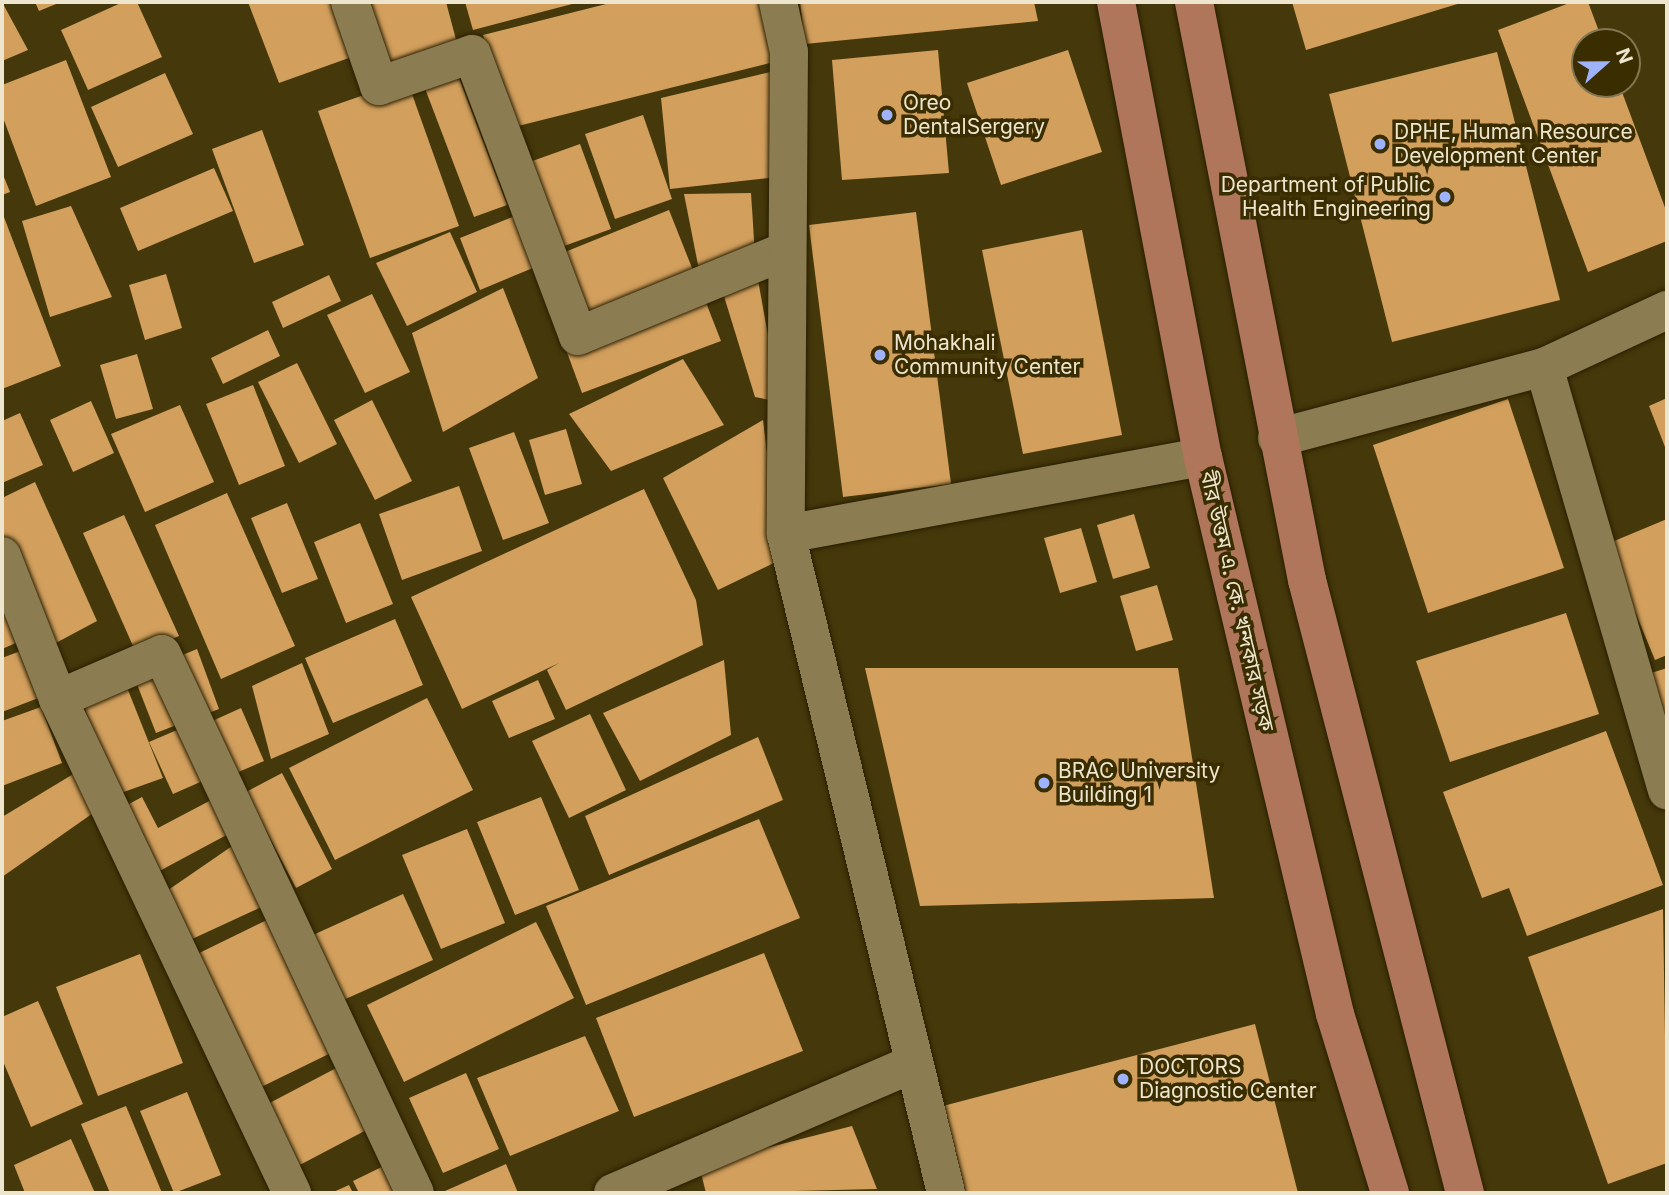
<!DOCTYPE html>
<html>
<head>
<meta charset="utf-8">
<style>
	body { margin:0 }
	#map { position:relative; width:1669px; height:1195px; overflow:hidden; background:#45380a; font-family:Inter,"Noto Sans Bengali",sans-serif }
	div>[style] { position:absolute }
	.building>* { inset:0; background:#d29f5d }
	.roads { filter:drop-shadow(0 0 2px #291f00) drop-shadow(0 0 2px #291f00) }
	.minor>* { height:38px; margin:-19px; padding:0 19px; transform-origin:19px; border-radius:19px; background:#8b7c51 }
	.major>* { height:38px; margin:-19px; padding:0 19px; transform-origin:19px; border-radius:19px; background:#af765b }
	.dots>* { width:19px; height:19px; translate:-50% -50%; box-sizing:border-box; border:4px solid #3a2d00; border-radius:50% }
	span { translate:-50% -50%; white-space:nowrap; text-align:center; line-height:1.15; -webkit-text-stroke:7px #3a2d00; paint-order:stroke }
	.poi-label { font-size:21px; color:#ede5ce }
	.left { translate:0 -50%; text-align:left }
	.right { translate:-100% -50%; text-align:right }
	.street-label { font-size:21px; color:#ede5ce }
	.frame { position:absolute; inset:0; border:4px solid #ede5ce; pointer-events:none }
	.north { position:absolute; left:1571px; top:28px; width:70px; height:70px; box-sizing:border-box; background:#3a2d00; border:2px solid #827752; border-radius:50%; rotate:69deg; font-size:19px; font-weight:700; line-height:28px; text-align:center; color:#ede5ce }
	.north::after { content:''; display:block; margin:auto; width:24px; height:32px; background:#9fb3fd; clip-path:polygon(50% 0,100% 100%,50% 72%,0 100%) }
</style>
</head>
<body>
<div id="map">
	<div class="building">
		<i style="clip-path:polygon(2px 2px,28px 50px,2px 61px)"></i>
		<i style="clip-path:polygon(35px 2px,61px 2px,39px 11px)"></i>
		<i style="clip-path:polygon(123px 2px,137px 2px,162px 57px,88px 90px,61px 30px)"></i>
		<i style="clip-path:polygon(248px 2px,340px 2px,360px 54px,279px 83px)"></i>
		<i style="clip-path:polygon(361px 2px,446px 2px,458px 47px,385px 66px)"></i>
		<i style="clip-path:polygon(465px 2px,576px 2px,576px 3px,473px 30px)"></i>
		<i style="clip-path:polygon(614px 2px,763px 2px,778px 61px,506px 129px,483px 35px)"></i>
		<i style="clip-path:polygon(800px 2px,1034px 2px,1038px 21px,805px 44px)"></i>
		<i style="clip-path:polygon(1292px 2px,1464px 2px,1306px 50px)"></i>
		<i style="clip-path:polygon(1572px 2px,1588px 2px,1603px 42px,1585px 42px,1585px 84px,1619px 84px,1667px 213px,1667px 241px,1588px 272px,1498px 30px)"></i>
		<i style="clip-path:polygon(938px 50px,949px 173px,842px 180px,832px 60px)"></i>
		<i style="clip-path:polygon(1068px 50px,1102px 152px,1001px 185px,967px 83px)"></i>
		<i style="clip-path:polygon(1497px 52px,1560px 300px,1392px 342px,1329px 94px)"></i>
		<i style="clip-path:polygon(66px 60px,111px 177px,36px 206px,2px 115px,2px 85px)"></i>
		<i style="clip-path:polygon(454px 65px,507px 205px,474px 217px,421px 78px)"></i>
		<i style="clip-path:polygon(779px 70px,777px 177px,670px 189px,661px 98px)"></i>
		<i style="clip-path:polygon(165px 73px,193px 134px,118px 167px,91px 107px)"></i>
		<i style="clip-path:polygon(407px 80px,459px 226px,370px 258px,318px 111px)"></i>
		<i style="clip-path:polygon(643px 115px,672px 199px,615px 219px,585px 134px)"></i>
		<i style="clip-path:polygon(262px 130px,304px 245px,254px 263px,212px 149px)"></i>
		<i style="clip-path:polygon(580px 144px,611px 229px,553px 250px,524px 164px)"></i>
		<i style="clip-path:polygon(214px 168px,233px 211px,138px 251px,120px 208px)"></i>
		<i style="clip-path:polygon(2px 172px,10px 192px,2px 195px)"></i>
		<i style="clip-path:polygon(751px 193px,755px 255px,699px 270px,684px 194px)"></i>
		<i style="clip-path:polygon(71px 206px,112px 297px,50px 317px,22px 221px)"></i>
		<i style="clip-path:polygon(669px 210px,698px 283px,584px 328px,555px 256px)"></i>
		<i style="clip-path:polygon(2px 212px,61px 366px,2px 389px)"></i>
		<i style="clip-path:polygon(525px 212px,545px 263px,480px 290px,460px 238px)"></i>
		<i style="clip-path:polygon(916px 212px,951px 484px,843px 497px,809px 225px)"></i>
		<i style="clip-path:polygon(1082px 230px,1122px 435px,1023px 454px,982px 250px)"></i>
		<i style="clip-path:polygon(450px 232px,477px 292px,407px 326px,376px 263px)"></i>
		<i style="clip-path:polygon(756px 269px,780px 402px,755px 397px,719px 280px)"></i>
		<i style="clip-path:polygon(166px 274px,182px 328px,145px 340px,129px 285px)"></i>
		<i style="clip-path:polygon(329px 275px,341px 301px,283px 328px,272px 302px)"></i>
		<i style="clip-path:polygon(503px 288px,538px 378px,443px 432px,412px 333px)"></i>
		<i style="clip-path:polygon(372px 294px,410px 372px,365px 393px,327px 315px)"></i>
		<i style="clip-path:polygon(703px 295px,721px 341px,582px 393px,565px 347px)"></i>
		<i style="clip-path:polygon(268px 330px,280px 356px,223px 384px,211px 358px)"></i>
		<i style="clip-path:polygon(137px 354px,153px 409px,116px 419px,100px 365px)"></i>
		<i style="clip-path:polygon(683px 359px,724px 425px,611px 471px,569px 414px)"></i>
		<i style="clip-path:polygon(297px 363px,337px 444px,299px 463px,258px 382px)"></i>
		<i style="clip-path:polygon(253px 385px,285px 466px,239px 485px,206px 404px)"></i>
		<i style="clip-path:polygon(1667px 398px,1667px 452px,1649px 406px)"></i>
		<i style="clip-path:polygon(1508px 399px,1564px 568px,1428px 613px,1373px 445px)"></i>
		<i style="clip-path:polygon(372px 400px,412px 481px,375px 500px,334px 420px)"></i>
		<i style="clip-path:polygon(91px 401px,114px 453px,73px 472px,50px 420px)"></i>
		<i style="clip-path:polygon(180px 405px,214px 482px,145px 512px,111px 434px)"></i>
		<i style="clip-path:polygon(20px 413px,43px 465px,2px 483px,2px 421px)"></i>
		<i style="clip-path:polygon(763px 420px,780px 560px,718px 590px,663px 478px)"></i>
		<i style="clip-path:polygon(566px 429px,582px 484px,545px 495px,529px 440px)"></i>
		<i style="clip-path:polygon(514px 432px,549px 523px,503px 540px,469px 448px)"></i>
		<i style="clip-path:polygon(35px 482px,97px 621px,52px 645px,2px 533px,2px 498px)"></i>
		<i style="clip-path:polygon(459px 486px,482px 551px,402px 580px,379px 514px)"></i>
		<i style="clip-path:polygon(644px 489px,696px 600px,703px 645px,566px 710px,547px 670px,559px 663px,462px 709px,411px 597px)"></i>
		<i style="clip-path:polygon(227px 493px,295px 646px,221px 679px,155px 525px)"></i>
		<i style="clip-path:polygon(287px 503px,318px 579px,282px 593px,251px 518px)"></i>
		<i style="clip-path:polygon(1134px 514px,1150px 568px,1113px 579px,1097px 525px)"></i>
		<i style="clip-path:polygon(124px 515px,179px 636px,137px 655px,83px 533px)"></i>
		<i style="clip-path:polygon(1667px 519px,1667px 655px,1655px 660px,1607px 544px)"></i>
		<i style="clip-path:polygon(360px 523px,393px 604px,346px 623px,314px 542px)"></i>
		<i style="clip-path:polygon(1081px 528px,1097px 582px,1060px 593px,1044px 538px)"></i>
		<i style="clip-path:polygon(2px 585px,25px 639px,2px 649px)"></i>
		<i style="clip-path:polygon(1157px 585px,1173px 640px,1136px 651px,1120px 596px)"></i>
		<i style="clip-path:polygon(1566px 613px,1599px 714px,1450px 762px,1416px 661px)"></i>
		<i style="clip-path:polygon(395px 619px,423px 685px,333px 723px,305px 658px)"></i>
		<i style="clip-path:polygon(197px 649px,219px 709px,195px 718px,173px 659px)"></i>
		<i style="clip-path:polygon(23px 650px,41px 697px,2px 712px,2px 658px)"></i>
		<i style="clip-path:polygon(724px 660px,731px 735px,640px 781px,603px 713px)"></i>
		<i style="clip-path:polygon(302px 663px,329px 734px,271px 759px,252px 686px)"></i>
		<i style="clip-path:polygon(157px 665px,179px 724px,156px 733px,133px 674px)"></i>
		<i style="clip-path:polygon(865px 668px,1178px 668px,1214px 898px,920px 906px)"></i>
		<i style="clip-path:polygon(1667px 668px,1667px 729px,1648px 674px)"></i>
		<i style="clip-path:polygon(124px 680px,163px 778px,118px 794px,82px 702px)"></i>
		<i style="clip-path:polygon(538px 680px,555px 719px,509px 738px,492px 701px)"></i>
		<i style="clip-path:polygon(427px 698px,473px 790px,335px 860px,289px 768px)"></i>
		<i style="clip-path:polygon(41px 707px,62px 763px,2px 786px,2px 721px)"></i>
		<i style="clip-path:polygon(241px 708px,264px 761px,222px 779px,199px 727px)"></i>
		<i style="clip-path:polygon(590px 714px,626px 790px,569px 818px,532px 741px)"></i>
		<i style="clip-path:polygon(191px 724px,214px 776px,173px 794px,149px 742px)"></i>
		<i style="clip-path:polygon(1606px 731px,1663px 885px,1527px 936px,1509px 888px,1482px 898px,1443px 792px)"></i>
		<i style="clip-path:polygon(758px 737px,783px 800px,609px 875px,585px 816px)"></i>
		<i style="clip-path:polygon(80px 770px,96px 811px,2px 877px,2px 817px)"></i>
		<i style="clip-path:polygon(282px 773px,332px 869px,296px 888px,246px 792px)"></i>
		<i style="clip-path:polygon(142px 797px,158px 828px,215px 798px,234px 831px,152px 875px,118px 810px)"></i>
		<i style="clip-path:polygon(541px 797px,579px 890px,515px 915px,477px 822px)"></i>
		<i style="clip-path:polygon(759px 819px,800px 918px,586px 1005px,546px 906px)"></i>
		<i style="clip-path:polygon(467px 829px,505px 923px,441px 949px,402px 855px)"></i>
		<i style="clip-path:polygon(238px 842px,270px 903px,177px 946px,158px 897px)"></i>
		<i style="clip-path:polygon(403px 894px,433px 960px,332px 1005px,302px 940px)"></i>
		<i style="clip-path:polygon(1663px 909px,1667px 1163px,1608px 1184px,1528px 957px)"></i>
		<i style="clip-path:polygon(275px 916px,339px 1049px,249px 1093px,185px 960px)"></i>
		<i style="clip-path:polygon(536px 922px,574px 998px,404px 1082px,367px 1005px)"></i>
		<i style="clip-path:polygon(764px 953px,803px 1051px,634px 1117px,596px 1018px)"></i>
		<i style="clip-path:polygon(140px 954px,183px 1063px,98px 1096px,56px 987px)"></i>
		<i style="clip-path:polygon(38px 1001px,83px 1104px,31px 1127px,2px 1059px,2px 1017px)"></i>
		<i style="clip-path:polygon(1255px 1024px,1298px 1193px,964px 1193px,943px 1106px)"></i>
		<i style="clip-path:polygon(585px 1036px,619px 1111px,510px 1156px,477px 1078px)"></i>
		<i style="clip-path:polygon(342px 1065px,374px 1126px,294px 1168px,262px 1107px)"></i>
		<i style="clip-path:polygon(466px 1073px,499px 1149px,443px 1173px,409px 1098px)"></i>
		<i style="clip-path:polygon(187px 1092px,221px 1175px,174px 1193px,140px 1111px)"></i>
		<i style="clip-path:polygon(126px 1106px,162px 1193px,110px 1193px,81px 1124px)"></i>
		<i style="clip-path:polygon(852px 1126px,877px 1189px,706px 1193px,699px 1165px)"></i>
		<i style="clip-path:polygon(71px 1139px,95px 1193px,25px 1193px,14px 1165px)"></i>
		<i style="clip-path:polygon(394px 1161px,409px 1193px,359px 1193px,353px 1181px)"></i>
		<i style="clip-path:polygon(506px 1164px,518px 1193px,446px 1193px,445px 1191px)"></i>
		<i style="clip-path:polygon(349px 1185px,353px 1193px,331px 1193px)"></i>
	</div>
	<div class="roads">
		<div class="minor">
			<i style="left:350px;top:2px;width:89px;rotate:71deg"></i>
			<i style="left:379px;top:86px;width:98px;rotate:-19deg"></i>
			<i style="left:472px;top:54px;width:301px;rotate:69.4deg"></i>
			<i style="left:578px;top:336px;width:224px;rotate:-22.3deg"></i>
			<i style="left:778px;top:2px;width:51px;rotate:77.6deg"></i>
			<i style="left:789px;top:52px;width:482px;rotate:90.4deg"></i>
			<i style="left:786px;top:534px;width:678px;rotate:76.35deg"></i>
			<i style="left:1544px;top:367px;width:441px;rotate:73.8deg"></i>
			<i style="left:1277px;top:438px;width:276px;rotate:-14.9deg"></i>
			<i style="left:1544px;top:367px;width:136px;rotate:-24.9deg"></i>
			<i style="left:786px;top:534px;width:424px;rotate:-10.5deg"></i>
			<i style="left:2px;top:556px;width:154px;rotate:68.6deg"></i>
			<i style="left:58px;top:699px;width:547px;rotate:64.65deg"></i>
			<i style="left:58px;top:699px;width:113px;rotate:-23.4deg"></i>
			<i style="left:162px;top:654px;width:595px;rotate:64.86deg"></i>
			<i style="left:613px;top:1193px;width:327px;rotate:-23.3deg"></i>
		</div>
		<div class="major">
			<i style="left:1116px;top:2px;width:463px;rotate:79.2deg"></i>
			<i style="left:1203px;top:457px;width:572px;rotate:76.67deg"></i>
			<i style="left:1335px;top:1014px;width:187px;rotate:72.9deg"></i>
			<i style="left:1194px;top:2px;width:589px;rotate:78.94deg"></i>
			<i style="left:1307px;top:580px;width:633px;rotate:75.55deg"></i>
		</div>
	</div>
	<div class="dots">
		<i style="left:887px;top:115px;background:#9fb3fd"></i>
		<i style="left:1380px;top:144px;background:#9fb3fd"></i>
		<i style="left:1445px;top:197px;background:#9fb3fd"></i>
		<i style="left:880px;top:355px;background:#9fb3fd"></i>
		<i style="left:1044px;top:783px;background:#9fb3fd"></i>
		<i style="left:1123px;top:1079px;background:#9fb3fd"></i>
	</div>
	<div class="poi-label">
		<span class="left" style="left:903px;top:115px">Oreo<br>DentalSergery</span>
		<span class="left" style="left:1394px;top:144px">DPHE, Human Resource<br>Development Center</span>
		<span class="right" style="left:1431px;top:197px">Department of Public<br>Health Engineering</span>
		<span class="left" style="left:894px;top:355px">Mohakhali<br>Community Center</span>
		<span class="left" style="left:1058px;top:783px">BRAC University<br>Building 1</span>
		<span class="left" style="left:1139px;top:1079px">DOCTORS<br>Diagnostic Center</span>
	</div>
	<div class="street-label">
		<span style="left:1237px;top:601px;rotate:77deg">বীর উত্তম এ. কে. খন্দকার সড়ক</span>
	</div>
	<div class="frame"></div>
	<div class="north">N</div>
</div>
</body>
</html>
